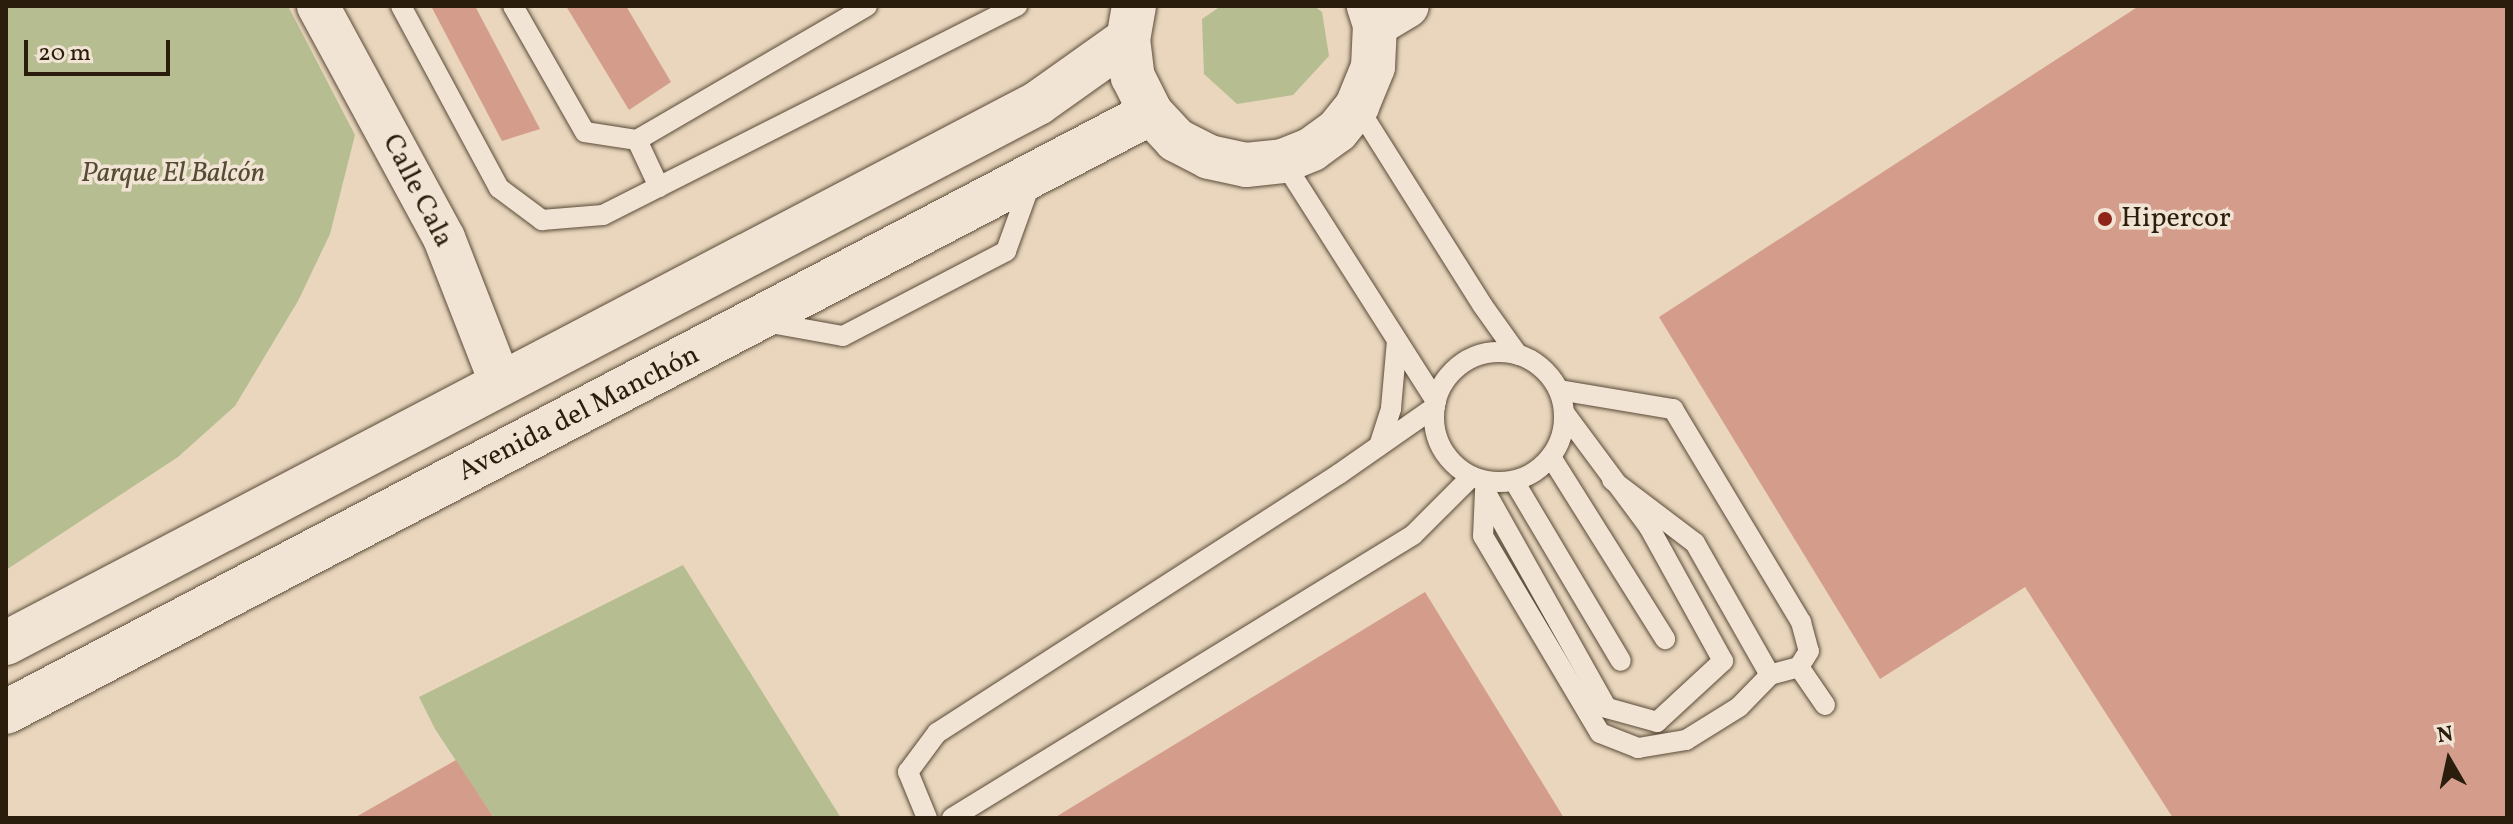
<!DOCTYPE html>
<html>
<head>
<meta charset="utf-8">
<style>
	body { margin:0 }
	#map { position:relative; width:2513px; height:824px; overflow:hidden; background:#e9d6bd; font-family:Vollkorn,serif }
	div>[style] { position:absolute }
	.green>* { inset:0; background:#b6be91 }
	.building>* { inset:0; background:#d49c8b }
	.roads { filter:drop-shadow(0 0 2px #5a4b38) drop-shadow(0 0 2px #5a4b38) }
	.lane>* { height:20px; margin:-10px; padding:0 10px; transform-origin:10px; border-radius:10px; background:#f1e4d4 }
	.lane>.ring { margin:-10px; padding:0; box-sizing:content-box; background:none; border:20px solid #f1e4d4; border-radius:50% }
	.street>* { height:42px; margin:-21px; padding:0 21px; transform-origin:21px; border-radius:21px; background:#f1e4d4 }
	.secondary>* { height:44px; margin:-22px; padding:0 22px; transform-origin:22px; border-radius:22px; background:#f1e4d4 }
	.dots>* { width:22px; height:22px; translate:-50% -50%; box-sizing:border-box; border:4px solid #f1e4d4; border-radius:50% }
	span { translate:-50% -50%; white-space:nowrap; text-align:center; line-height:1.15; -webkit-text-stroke:7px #f1e4d4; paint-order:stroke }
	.park-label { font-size:28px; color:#544d33; font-style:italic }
	.street-label { font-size:28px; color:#2a1d0b }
	.poi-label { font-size:28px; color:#2a1d0b }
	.left { translate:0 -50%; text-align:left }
	.frame { position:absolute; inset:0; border:8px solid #2a1d0b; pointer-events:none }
	.north { position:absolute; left:2409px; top:720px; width:80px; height:80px; -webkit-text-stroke:6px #f1e4d4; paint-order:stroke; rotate:351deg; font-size:22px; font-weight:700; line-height:32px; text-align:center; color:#2a1d0b }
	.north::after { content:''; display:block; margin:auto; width:28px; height:36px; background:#2a1d0b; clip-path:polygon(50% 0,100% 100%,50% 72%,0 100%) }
	.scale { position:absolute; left:24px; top:40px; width:146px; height:36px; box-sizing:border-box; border:4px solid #2a1d0b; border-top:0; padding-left:10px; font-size:24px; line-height:28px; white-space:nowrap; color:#2a1d0b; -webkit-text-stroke:6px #f1e4d4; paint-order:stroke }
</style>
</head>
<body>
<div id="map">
	<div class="green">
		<i style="clip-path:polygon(6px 6px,288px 6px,355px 135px,330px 234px,298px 301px,235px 406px,178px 457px,6px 570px)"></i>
		<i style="clip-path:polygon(1221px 6px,1314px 6px,1322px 12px,1329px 56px,1293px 95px,1237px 104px,1204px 74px,1202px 19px)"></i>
		<i style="clip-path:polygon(683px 565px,841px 818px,494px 818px,435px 729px,419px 697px)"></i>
	</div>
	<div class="building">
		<i style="clip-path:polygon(431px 6px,475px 6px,540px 129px,502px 141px)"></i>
		<i style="clip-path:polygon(566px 6px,626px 6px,671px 82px,629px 110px)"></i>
		<i style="clip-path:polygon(2139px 6px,2507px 6px,2507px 818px,2173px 818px,2025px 587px,1880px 679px,1659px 317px)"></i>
		<i style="clip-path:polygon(1425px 592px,1564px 818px,1054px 818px)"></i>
		<i style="clip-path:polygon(456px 760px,494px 818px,354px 818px)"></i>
	</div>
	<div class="roads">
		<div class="lane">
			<i style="left:401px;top:6px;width:207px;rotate:61.7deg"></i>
			<i style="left:499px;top:188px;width:54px;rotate:36.7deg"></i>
			<i style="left:542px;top:220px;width:61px;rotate:-4.7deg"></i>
			<i style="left:603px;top:215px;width:464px;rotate:-26.8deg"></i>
			<i style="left:513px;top:6px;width:145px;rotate:60.3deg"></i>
			<i style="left:585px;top:132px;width:53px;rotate:8.7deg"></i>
			<i style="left:637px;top:140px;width:266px;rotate:-30.2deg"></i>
			<i style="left:1357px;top:106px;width:236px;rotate:57.8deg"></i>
			<i style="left:1483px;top:306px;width:60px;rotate:54.5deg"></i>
			<i style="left:637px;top:140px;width:52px;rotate:64.9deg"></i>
			<i style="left:1283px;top:161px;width:285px;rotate:57.5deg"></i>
			<i style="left:765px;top:322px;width:79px;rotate:10.2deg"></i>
			<i style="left:843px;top:336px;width:184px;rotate:-27.5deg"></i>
			<i style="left:1006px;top:251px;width:73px;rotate:-70.1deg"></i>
			<i class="ring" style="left:1434px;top:352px;width:110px;height:110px"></i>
			<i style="left:1559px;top:390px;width:116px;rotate:9.5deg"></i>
			<i style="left:1673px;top:409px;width:249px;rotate:59deg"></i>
			<i style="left:1801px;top:622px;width:30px;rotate:75deg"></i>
			<i style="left:1809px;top:651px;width:19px;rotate:122deg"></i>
			<i style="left:1799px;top:667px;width:30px;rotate:165deg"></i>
			<i style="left:1379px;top:446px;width:40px;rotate:-72deg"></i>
			<i style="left:1391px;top:408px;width:67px;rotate:-84.9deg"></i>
			<i style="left:1551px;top:457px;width:215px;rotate:57.9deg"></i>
			<i style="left:1514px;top:481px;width:209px;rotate:59.3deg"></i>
			<i style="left:1485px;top:491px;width:45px;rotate:92.5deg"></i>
			<i style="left:1483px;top:536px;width:229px;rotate:59.3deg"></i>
			<i style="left:1600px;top:733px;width:41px;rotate:21.5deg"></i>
			<i style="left:1638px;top:748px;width:49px;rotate:-9.5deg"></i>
			<i style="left:1686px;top:740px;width:62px;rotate:-31.9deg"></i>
			<i style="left:1739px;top:707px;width:45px;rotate:-45.9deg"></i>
			<i style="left:1770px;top:675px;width:152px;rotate:-119.6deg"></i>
			<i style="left:1695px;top:543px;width:104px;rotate:-142.8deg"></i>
			<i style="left:1485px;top:491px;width:249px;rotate:60.7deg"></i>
			<i style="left:1607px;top:708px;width:52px;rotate:15.6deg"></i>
			<i style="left:1657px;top:722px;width:90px;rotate:-42.7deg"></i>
			<i style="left:1723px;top:661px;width:153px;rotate:-118.9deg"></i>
			<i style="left:1649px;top:527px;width:141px;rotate:-126.6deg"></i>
			<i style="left:1799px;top:667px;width:46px;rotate:55.6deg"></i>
			<i style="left:927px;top:818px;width:50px;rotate:-112.4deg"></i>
			<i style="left:908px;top:772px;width:49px;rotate:-53.4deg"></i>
			<i style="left:937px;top:733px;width:478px;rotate:-32.8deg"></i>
			<i style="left:1339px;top:474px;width:117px;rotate:-34.9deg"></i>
			<i style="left:952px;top:818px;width:541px;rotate:-31.55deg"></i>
			<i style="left:1413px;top:535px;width:83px;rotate:-45deg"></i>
		</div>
		<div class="street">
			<i style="left:318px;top:6px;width:264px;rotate:61.5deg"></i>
			<i style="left:444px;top:238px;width:157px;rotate:68.7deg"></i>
		</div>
		<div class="secondary">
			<i style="left:1134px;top:6px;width:34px;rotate:100deg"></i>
			<i style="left:1128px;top:39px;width:38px;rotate:83deg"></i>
			<i style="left:1133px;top:77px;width:40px;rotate:63.4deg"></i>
			<i style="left:1151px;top:113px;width:37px;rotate:47deg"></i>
			<i style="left:1176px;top:140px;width:37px;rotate:27deg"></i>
			<i style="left:1209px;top:157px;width:38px;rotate:12deg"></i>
			<i style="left:1246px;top:165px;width:37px;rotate:-6deg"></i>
			<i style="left:1283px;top:161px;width:31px;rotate:-22deg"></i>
			<i style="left:1312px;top:149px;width:31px;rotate:-36deg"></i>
			<i style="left:1337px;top:131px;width:32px;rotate:-51deg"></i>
			<i style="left:1357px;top:106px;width:42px;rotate:-67.7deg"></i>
			<i style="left:1373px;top:67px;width:42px;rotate:-87.3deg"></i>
			<i style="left:1375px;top:25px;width:20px;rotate:-108deg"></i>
			<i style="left:1375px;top:25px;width:37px;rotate:-31deg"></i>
			<i style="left:6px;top:643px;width:1165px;rotate:-27.62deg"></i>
			<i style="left:1038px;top:103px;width:110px;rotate:-35.4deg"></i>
			<i style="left:6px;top:712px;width:1292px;rotate:-27.62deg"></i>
		</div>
	</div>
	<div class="dots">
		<i style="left:2105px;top:219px;background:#8f2418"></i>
	</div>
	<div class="park-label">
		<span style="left:173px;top:174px">Parque El Balcón</span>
	</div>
	<div class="street-label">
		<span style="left:417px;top:191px;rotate:63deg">Calle Cala</span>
		<span style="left:579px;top:414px;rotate:-27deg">Avenida del Manchón</span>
	</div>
	<div class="poi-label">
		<span class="left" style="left:2121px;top:219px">Hipercor</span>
	</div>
	<div class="frame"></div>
	<div class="north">N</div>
	<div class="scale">20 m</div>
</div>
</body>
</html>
